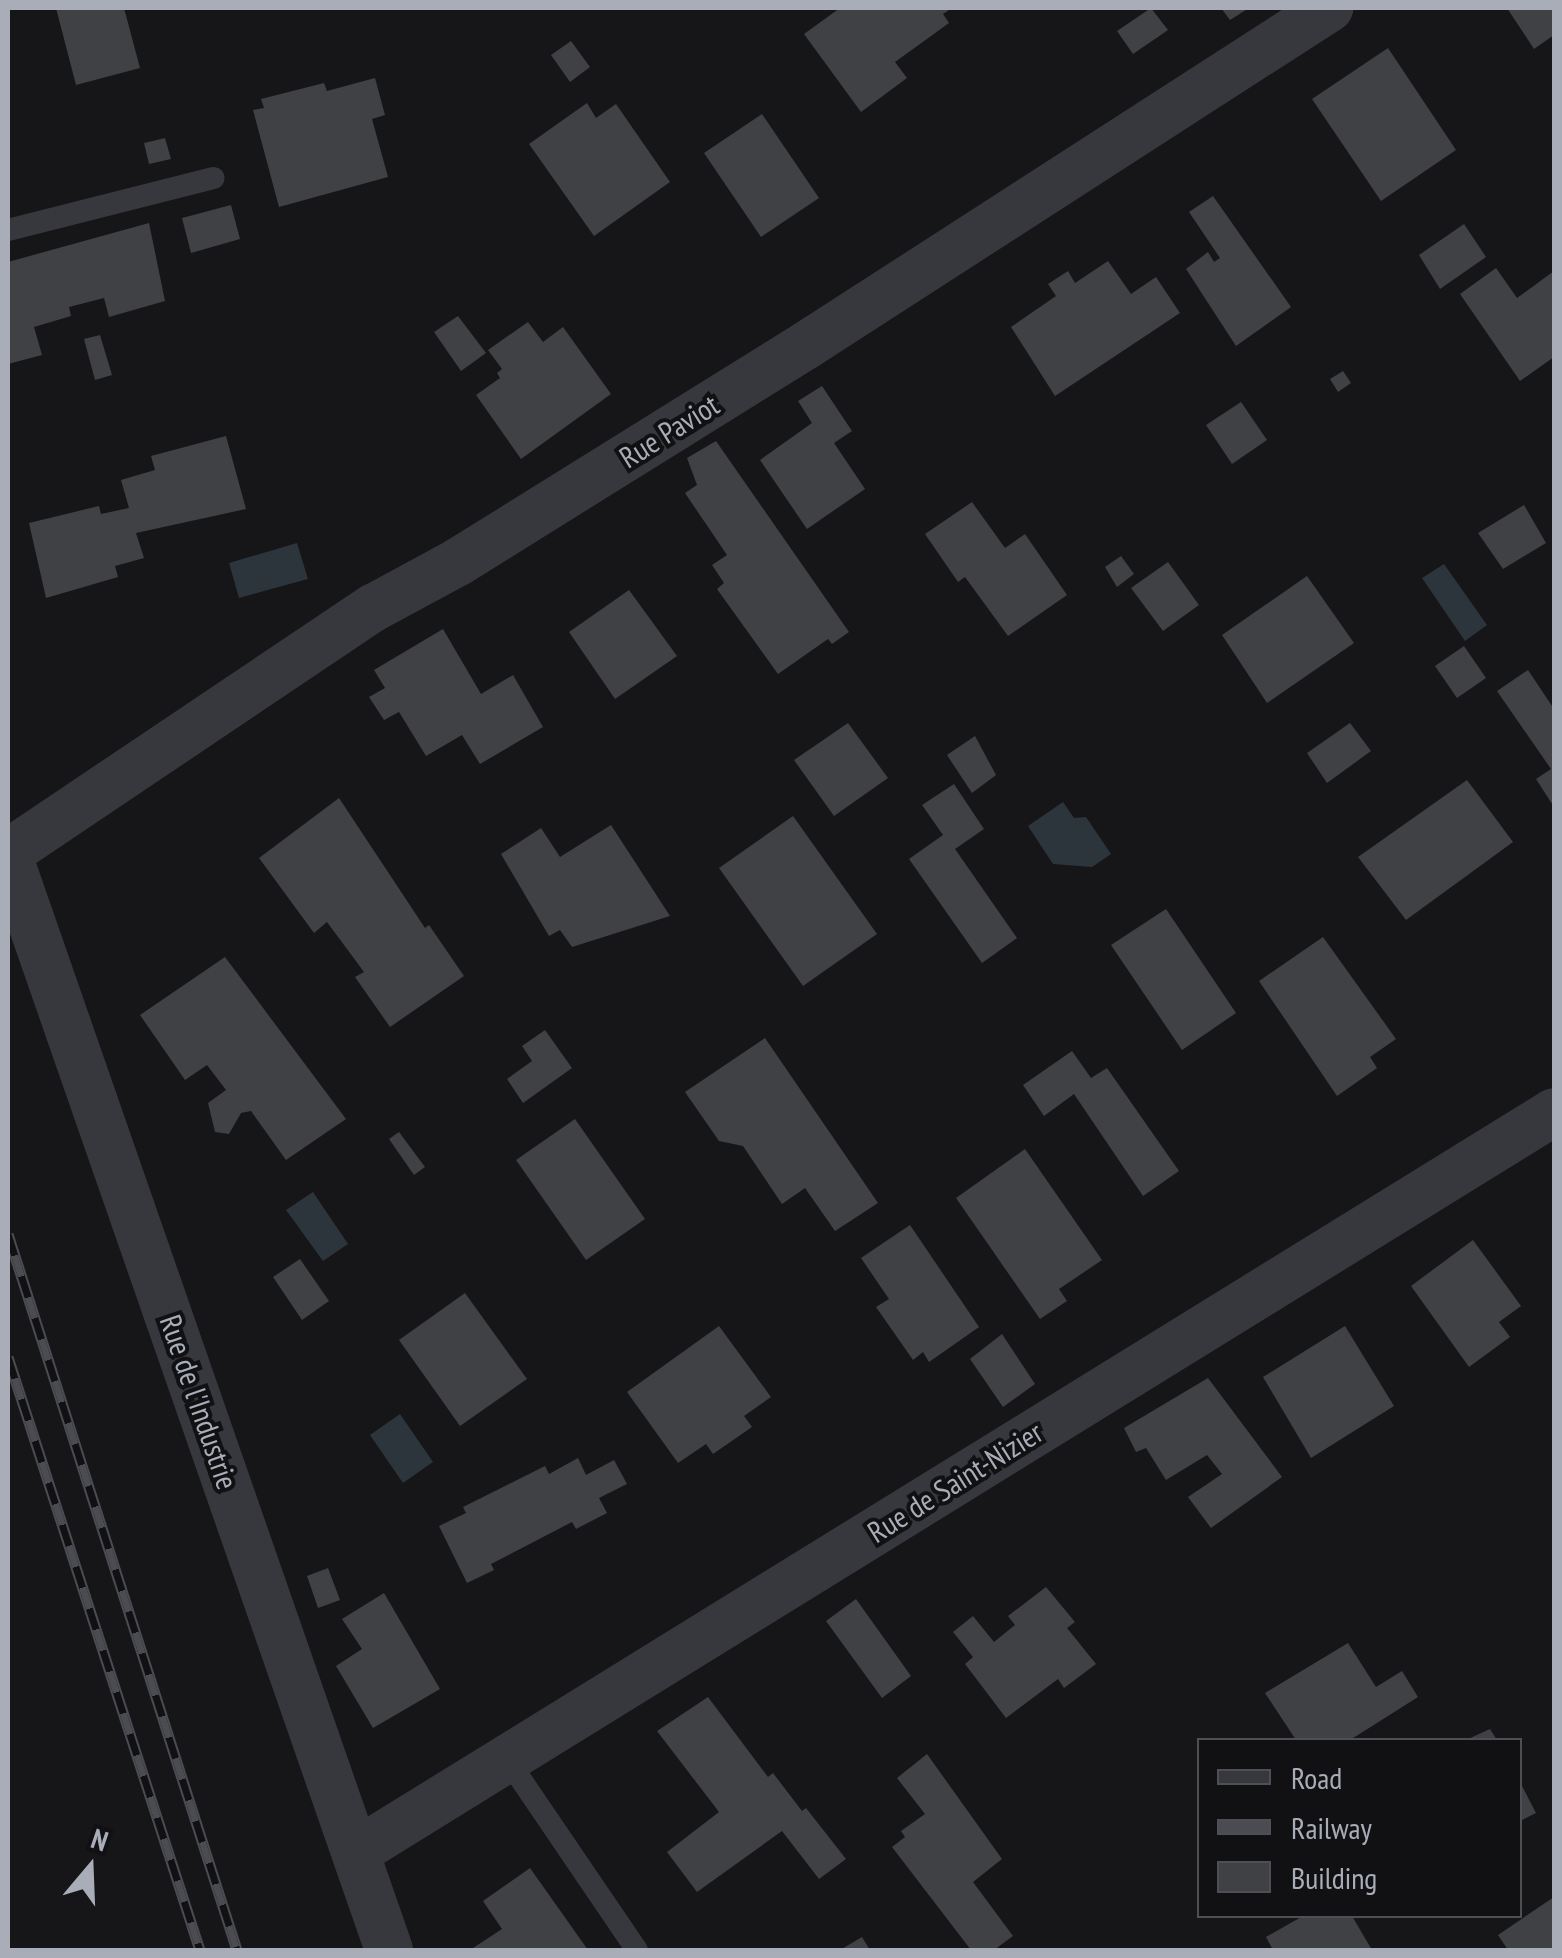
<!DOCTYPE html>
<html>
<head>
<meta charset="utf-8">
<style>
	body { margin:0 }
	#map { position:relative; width:1562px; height:1958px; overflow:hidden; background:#161618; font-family:"PT Sans Narrow",sans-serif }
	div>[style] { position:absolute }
	.water>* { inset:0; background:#2c353c }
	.building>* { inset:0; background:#404145 }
	.service>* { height:22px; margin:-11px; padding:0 11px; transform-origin:11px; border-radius:11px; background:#37383d }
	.minor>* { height:48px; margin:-24px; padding:0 24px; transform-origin:24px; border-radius:24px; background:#37383d }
	.rail>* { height:11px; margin-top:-5.5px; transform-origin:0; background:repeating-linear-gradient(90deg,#111113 0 22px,#4a4c52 0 44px); box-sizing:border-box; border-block:2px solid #4a4c52 }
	span { translate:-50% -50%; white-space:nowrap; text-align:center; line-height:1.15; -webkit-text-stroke:8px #111113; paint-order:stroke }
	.street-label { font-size:30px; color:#a8adb8 }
	.frame { position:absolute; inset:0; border:10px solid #a8adb8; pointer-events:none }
	.legend { position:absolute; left:1197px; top:1738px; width:325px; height:180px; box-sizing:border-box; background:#111113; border:2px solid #4d4f55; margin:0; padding:12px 18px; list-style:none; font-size:30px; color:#a8adb8 }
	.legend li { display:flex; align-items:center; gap:20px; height:50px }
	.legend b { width:50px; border:2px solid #4d4f55 }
	.north { position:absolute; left:40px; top:1818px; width:100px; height:100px; -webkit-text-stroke:8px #111113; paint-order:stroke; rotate:19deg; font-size:28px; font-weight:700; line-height:40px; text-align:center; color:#a8adb8 }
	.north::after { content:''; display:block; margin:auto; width:35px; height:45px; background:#a8adb8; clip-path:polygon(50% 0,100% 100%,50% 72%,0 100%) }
</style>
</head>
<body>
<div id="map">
	<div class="water">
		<i style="clip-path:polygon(297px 543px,308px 579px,239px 598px,229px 563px)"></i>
		<i style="clip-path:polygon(1444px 564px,1487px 625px,1465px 641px,1422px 578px)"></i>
		<i style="clip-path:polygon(1063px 802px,1074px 818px,1086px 817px,1111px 854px,1092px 867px,1053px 864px,1028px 826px)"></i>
		<i style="clip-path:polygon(313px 1192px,348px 1244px,323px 1261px,286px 1210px)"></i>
		<i style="clip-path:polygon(400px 1414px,433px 1462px,403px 1483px,370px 1435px)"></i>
	</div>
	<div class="building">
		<i style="clip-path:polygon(56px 8px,124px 8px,140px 68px,76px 85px)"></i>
		<i style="clip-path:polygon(840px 8px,952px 8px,943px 14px,949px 23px,895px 62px,907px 78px,861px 112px,804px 34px)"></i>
		<i style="clip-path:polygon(1151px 8px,1168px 30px,1133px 54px,1117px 31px)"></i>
		<i style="clip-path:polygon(1221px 8px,1249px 8px,1230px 20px)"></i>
		<i style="clip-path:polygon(1507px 8px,1554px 8px,1554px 35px,1534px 49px)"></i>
		<i style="clip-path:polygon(571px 41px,590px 67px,570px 82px,551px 55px)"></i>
		<i style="clip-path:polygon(1388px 48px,1456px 150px,1381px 201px,1312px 99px)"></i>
		<i style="clip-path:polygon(375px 78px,385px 115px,372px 119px,388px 177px,279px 207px,253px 110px,264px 108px,261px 99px,324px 83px,327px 91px)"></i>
		<i style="clip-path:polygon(587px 103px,596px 118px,616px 104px,670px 182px,594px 236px,529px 144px)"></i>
		<i style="clip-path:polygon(762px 114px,819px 198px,761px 237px,704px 153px)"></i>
		<i style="clip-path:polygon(165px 138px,171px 159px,149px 164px,144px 143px)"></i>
		<i style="clip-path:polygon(1213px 196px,1291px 307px,1236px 346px,1186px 269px,1208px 252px,1214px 262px,1220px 258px,1189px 212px)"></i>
		<i style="clip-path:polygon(231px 205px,240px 239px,191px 253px,182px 218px)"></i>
		<i style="clip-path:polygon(149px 223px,165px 301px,109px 317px,104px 298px,69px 307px,71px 316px,34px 327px,42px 355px,8px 364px,8px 262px)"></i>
		<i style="clip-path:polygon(1464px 224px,1486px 257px,1440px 289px,1419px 255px)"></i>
		<i style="clip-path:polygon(1108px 261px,1131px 294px,1156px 277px,1180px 313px,1055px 396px,1011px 327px,1056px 296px,1048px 284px,1068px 271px,1075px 283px)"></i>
		<i style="clip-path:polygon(1496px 268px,1517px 298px,1554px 271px,1554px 357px,1520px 381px,1460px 294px)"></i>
		<i style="clip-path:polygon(458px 316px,486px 353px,461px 371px,434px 332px)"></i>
		<i style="clip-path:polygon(528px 322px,543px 342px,563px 327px,611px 394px,521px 459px,476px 395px,500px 378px,497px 373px,502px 369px,488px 350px)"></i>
		<i style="clip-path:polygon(100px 335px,112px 375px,95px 380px,84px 339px)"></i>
		<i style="clip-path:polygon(1343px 371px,1351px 383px,1338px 392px,1330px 379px)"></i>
		<i style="clip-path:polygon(822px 386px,852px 431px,834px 443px,865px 489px,807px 529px,760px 460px,812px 423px,798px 401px)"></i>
		<i style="clip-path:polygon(1241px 402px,1267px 440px,1232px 464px,1206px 425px)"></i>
		<i style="clip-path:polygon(226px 436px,246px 509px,136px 533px,144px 558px,115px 566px,118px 577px,46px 598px,29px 523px,99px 506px,101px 514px,129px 508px,121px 480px,155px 470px,151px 456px)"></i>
		<i style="clip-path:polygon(716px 441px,849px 632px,832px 644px,828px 639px,778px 674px,717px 589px,724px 583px,712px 565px,727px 555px,685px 493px,697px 485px,687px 458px)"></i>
		<i style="clip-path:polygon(972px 502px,1005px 548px,1025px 534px,1067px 595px,1008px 636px,965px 577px,958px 582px,925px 534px)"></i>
		<i style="clip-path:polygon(1524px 505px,1546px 543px,1503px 569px,1478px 533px)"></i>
		<i style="clip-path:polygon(1121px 556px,1134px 574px,1117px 587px,1105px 567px)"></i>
		<i style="clip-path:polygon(1168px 562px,1199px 605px,1163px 631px,1131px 588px)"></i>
		<i style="clip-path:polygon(1307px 576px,1354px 643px,1267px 703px,1222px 635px)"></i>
		<i style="clip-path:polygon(629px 590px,677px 656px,615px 699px,569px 632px)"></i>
		<i style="clip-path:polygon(443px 629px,481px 694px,513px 675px,543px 727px,480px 764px,462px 735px,426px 756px,399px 712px,384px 720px,369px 697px,385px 688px,374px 670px)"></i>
		<i style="clip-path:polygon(1464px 646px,1486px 678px,1457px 698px,1435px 666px)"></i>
		<i style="clip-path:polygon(1528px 670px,1554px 709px,1554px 807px,1536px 779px,1551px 769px,1497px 691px)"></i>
		<i style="clip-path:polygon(848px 723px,888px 778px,834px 816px,794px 760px)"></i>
		<i style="clip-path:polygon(1350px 723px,1371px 751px,1327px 783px,1307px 753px)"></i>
		<i style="clip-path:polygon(975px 736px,996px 775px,972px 793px,947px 755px)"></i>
		<i style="clip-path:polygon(1467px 780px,1513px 842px,1406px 920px,1358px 857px)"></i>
		<i style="clip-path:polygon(954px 784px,984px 829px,955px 849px,1017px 938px,982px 963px,909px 859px,943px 835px,922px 805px)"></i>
		<i style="clip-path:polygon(339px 798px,425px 928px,429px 925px,464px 976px,390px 1027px,355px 977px,364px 972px,327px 922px,314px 933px,259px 858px)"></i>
		<i style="clip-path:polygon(793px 816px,877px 934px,803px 986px,719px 868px)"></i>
		<i style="clip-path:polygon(611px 825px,670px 916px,572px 947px,560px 930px,549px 936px,501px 854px,541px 828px,560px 857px)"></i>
		<i style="clip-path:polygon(1166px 909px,1236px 1013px,1182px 1050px,1111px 945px)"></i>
		<i style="clip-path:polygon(1323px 937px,1396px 1039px,1370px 1057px,1377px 1068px,1337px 1096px,1259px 981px)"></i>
		<i style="clip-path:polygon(225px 957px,346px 1119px,286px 1160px,251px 1111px,241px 1113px,229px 1134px,215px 1132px,208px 1103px,226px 1090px,207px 1065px,185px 1080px,140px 1015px)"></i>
		<i style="clip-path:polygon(545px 1030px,572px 1068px,523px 1103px,507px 1079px,532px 1061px,522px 1046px)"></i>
		<i style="clip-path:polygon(765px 1038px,878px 1203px,835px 1231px,805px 1188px,782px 1204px,743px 1146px,719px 1141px,685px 1092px)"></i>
		<i style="clip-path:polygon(1072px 1051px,1091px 1078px,1107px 1068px,1179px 1171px,1143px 1196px,1074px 1094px,1044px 1116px,1023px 1085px)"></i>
		<i style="clip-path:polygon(575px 1119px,645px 1219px,586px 1260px,516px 1160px)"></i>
		<i style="clip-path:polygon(399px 1132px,425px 1167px,414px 1175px,389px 1139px)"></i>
		<i style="clip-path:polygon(1025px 1149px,1102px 1260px,1059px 1289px,1067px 1301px,1040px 1319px,956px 1198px)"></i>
		<i style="clip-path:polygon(910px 1225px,979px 1327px,929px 1362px,923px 1352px,913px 1360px,876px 1307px,889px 1299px,861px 1258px)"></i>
		<i style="clip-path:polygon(1473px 1240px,1521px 1306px,1499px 1322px,1510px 1337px,1469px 1367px,1411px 1286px)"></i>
		<i style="clip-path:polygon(300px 1259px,329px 1301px,302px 1320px,273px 1277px)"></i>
		<i style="clip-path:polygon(465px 1293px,527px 1379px,460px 1426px,399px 1340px)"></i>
		<i style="clip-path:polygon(719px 1326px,771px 1397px,744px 1416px,752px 1427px,713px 1454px,706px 1444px,678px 1463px,627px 1392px)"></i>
		<i style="clip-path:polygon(1345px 1326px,1394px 1406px,1311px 1458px,1263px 1377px)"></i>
		<i style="clip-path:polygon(1002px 1334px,1035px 1384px,1003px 1407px,970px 1359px)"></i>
		<i style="clip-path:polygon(1208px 1378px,1282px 1477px,1211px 1528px,1188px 1497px,1222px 1474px,1207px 1455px,1166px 1480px,1146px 1448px,1136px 1452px,1124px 1428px)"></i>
		<i style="clip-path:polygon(578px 1458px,586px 1475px,614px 1460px,627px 1484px,599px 1498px,607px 1513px,576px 1529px,572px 1522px,491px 1564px,494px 1570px,467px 1583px,439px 1526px,466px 1513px,463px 1507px,545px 1466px,549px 1474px)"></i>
		<i style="clip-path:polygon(328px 1568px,340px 1600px,318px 1608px,307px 1576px)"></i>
		<i style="clip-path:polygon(1046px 1587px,1075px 1622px,1067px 1628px,1096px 1664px,1064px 1688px,1058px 1679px,1006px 1718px,965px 1664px,973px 1657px,953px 1632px,973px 1616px,994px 1642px,1015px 1625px,1008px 1616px)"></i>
		<i style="clip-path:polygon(384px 1593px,440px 1689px,373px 1728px,336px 1666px,362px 1649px,342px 1619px)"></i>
		<i style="clip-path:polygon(856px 1599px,911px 1676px,882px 1698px,826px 1621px)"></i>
		<i style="clip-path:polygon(1348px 1643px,1376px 1687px,1402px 1671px,1418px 1697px,1350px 1740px,1296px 1740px,1265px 1693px)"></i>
		<i style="clip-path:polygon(708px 1697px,768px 1777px,773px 1773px,802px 1811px,806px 1808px,846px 1859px,819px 1879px,782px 1831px,697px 1892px,667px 1852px,719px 1812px,657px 1731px)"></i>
		<i style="clip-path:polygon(1490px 1729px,1497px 1740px,1466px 1740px)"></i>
		<i style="clip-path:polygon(927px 1754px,1002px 1859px,973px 1882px,1013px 1936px,994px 1950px,971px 1950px,892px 1847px,905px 1837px,901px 1831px,925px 1814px,897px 1778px)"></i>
		<i style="clip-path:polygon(1520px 1782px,1536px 1813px,1520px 1821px)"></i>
		<i style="clip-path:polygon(530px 1868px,588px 1950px,470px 1950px,502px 1929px,483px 1901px)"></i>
		<i style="clip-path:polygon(1554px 1897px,1554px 1950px,1508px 1950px,1498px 1935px)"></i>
		<i style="clip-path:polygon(1303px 1916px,1352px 1916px,1372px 1950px,1273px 1950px,1266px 1937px)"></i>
		<i style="clip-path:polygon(862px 1937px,870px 1950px,840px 1950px)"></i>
	</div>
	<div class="service">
		<i style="left:8px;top:230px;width:212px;rotate:-14.2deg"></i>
		<i style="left:507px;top:1759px;width:231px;rotate:55.8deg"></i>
	</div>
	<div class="minor">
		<i style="left:8px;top:853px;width:440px;rotate:-33.9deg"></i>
		<i style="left:373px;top:608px;width:97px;rotate:-28.4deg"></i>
		<i style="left:458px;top:562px;width:409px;rotate:-31.9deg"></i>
		<i style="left:805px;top:346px;width:624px;rotate:-32.82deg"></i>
		<i style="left:8px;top:855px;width:1159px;rotate:70.81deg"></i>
		<i style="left:356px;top:1852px;width:1408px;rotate:-31.7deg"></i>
	</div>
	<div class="rail">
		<i style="left:8px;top:1234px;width:752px;rotate:72.26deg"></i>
		<i style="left:8px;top:1357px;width:623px;rotate:72.06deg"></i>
	</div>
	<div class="street-label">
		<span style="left:669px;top:431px;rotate:-32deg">Rue Paviot</span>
		<span style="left:199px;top:1402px;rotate:71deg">Rue de l'Industrie</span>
		<span style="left:955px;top:1482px;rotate:-32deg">Rue de Saint-Nizier</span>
	</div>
	<div class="frame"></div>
	<ul class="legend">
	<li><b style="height:12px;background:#37383d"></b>Road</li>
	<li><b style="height:12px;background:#4a4c52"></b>Railway</li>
	<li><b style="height:28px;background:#404145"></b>Building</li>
	</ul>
	<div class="north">N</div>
</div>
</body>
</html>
